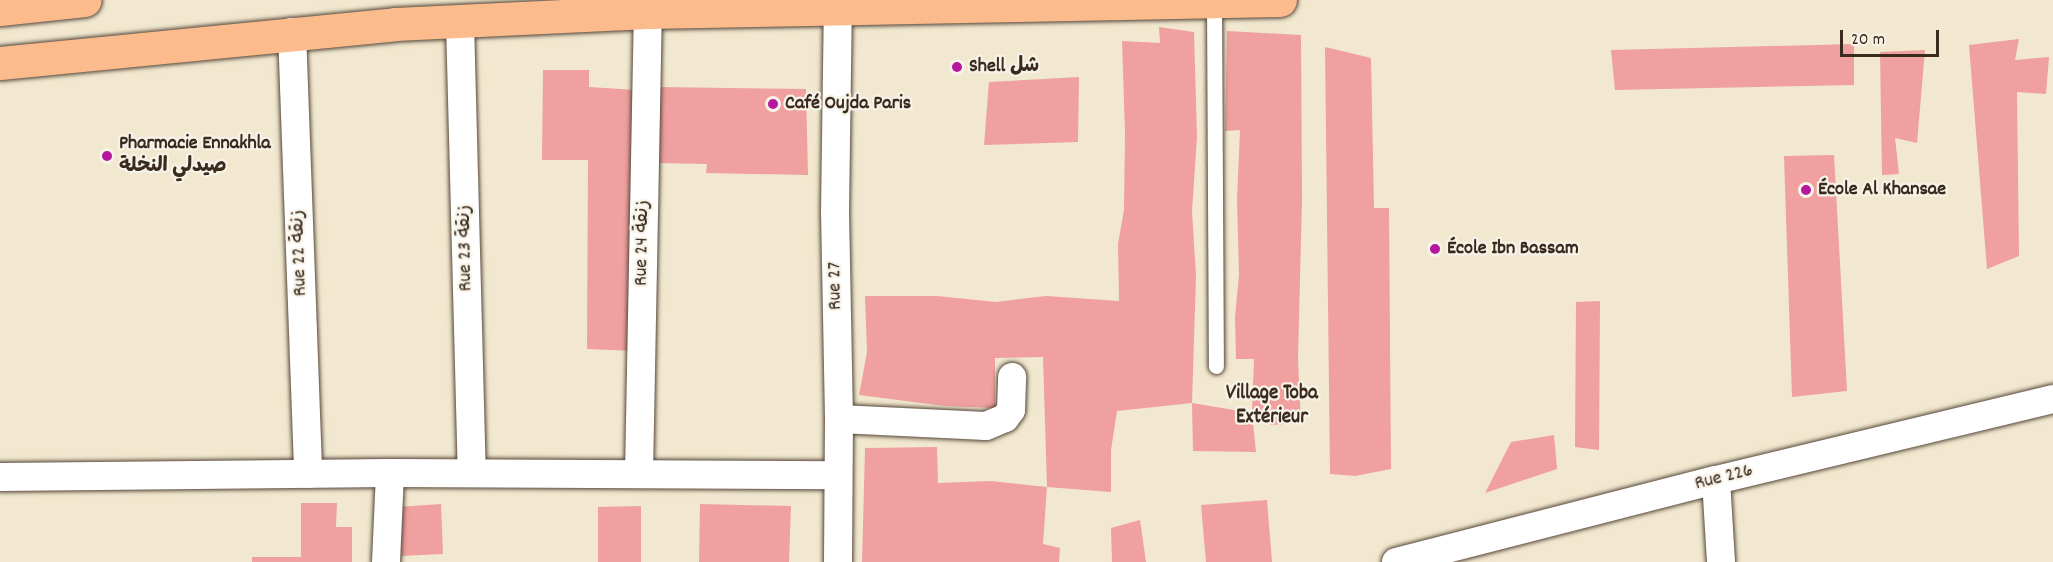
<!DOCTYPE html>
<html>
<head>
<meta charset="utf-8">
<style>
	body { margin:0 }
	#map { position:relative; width:2053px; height:562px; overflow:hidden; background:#f1e8cf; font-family:Dekko,"Playpen Sans Arabic",sans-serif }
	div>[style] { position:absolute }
	.building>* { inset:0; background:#efa09f }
	.roads { filter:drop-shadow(0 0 2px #564639) drop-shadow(0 0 2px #564639) }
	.lane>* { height:15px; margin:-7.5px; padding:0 7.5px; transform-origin:7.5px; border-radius:7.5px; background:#fff }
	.street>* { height:28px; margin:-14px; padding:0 14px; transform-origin:14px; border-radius:14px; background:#fff }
	.primary>* { height:33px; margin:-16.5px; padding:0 16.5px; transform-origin:16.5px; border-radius:16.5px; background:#fbbb8d }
	.dots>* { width:16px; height:16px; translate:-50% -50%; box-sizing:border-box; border:3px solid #f7f3e8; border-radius:50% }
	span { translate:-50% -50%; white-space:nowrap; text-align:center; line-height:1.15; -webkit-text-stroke:4.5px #f7f3e8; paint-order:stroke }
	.poi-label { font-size:20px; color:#3b2a1e; font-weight:700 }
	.left { translate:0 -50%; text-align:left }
	.street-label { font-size:20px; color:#3b2a1e }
	.neighbourhood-label { font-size:21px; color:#3b2a1e; font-weight:700 }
	.scale { position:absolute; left:1840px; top:30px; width:99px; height:27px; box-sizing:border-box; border:3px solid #3b2a1e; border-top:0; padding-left:8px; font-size:18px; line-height:21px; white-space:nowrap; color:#3b2a1e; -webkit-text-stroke:4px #f7f3e8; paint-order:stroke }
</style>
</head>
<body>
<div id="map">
	<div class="building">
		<i style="clip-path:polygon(1159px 27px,1194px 32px,1197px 137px,1192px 211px,1196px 276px,1192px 403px,1252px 413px,1256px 452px,1193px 451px,1192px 403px,1117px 411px,1111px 450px,1111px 492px,1047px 487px,1043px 357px,995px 358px,995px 408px,945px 406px,859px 395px,867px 352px,865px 296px,937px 296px,996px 302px,1046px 296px,1119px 301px,1118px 244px,1124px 210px,1125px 133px,1122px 41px,1160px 43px)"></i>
		<i style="clip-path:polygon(1227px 31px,1301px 35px,1302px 199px,1298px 359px,1301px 423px,1271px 425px,1252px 413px,1254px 359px,1236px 359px,1235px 317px,1239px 275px,1237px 199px,1240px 130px,1225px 131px)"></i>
		<i style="clip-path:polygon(2019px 39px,2015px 60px,2049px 57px,2046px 94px,2017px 92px,2019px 256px,1987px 269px,1969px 45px)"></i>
		<i style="clip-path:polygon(1854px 44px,1854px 85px,1615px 90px,1611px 50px)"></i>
		<i style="clip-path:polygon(1325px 47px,1371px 58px,1374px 208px,1389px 208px,1391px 469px,1355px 476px,1330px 474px)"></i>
		<i style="clip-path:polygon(1925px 50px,1917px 143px,1895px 138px,1899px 174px,1882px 175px,1880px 52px)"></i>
		<i style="clip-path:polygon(543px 70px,589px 70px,589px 87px,637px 90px,634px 351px,587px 349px,588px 160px,542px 160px)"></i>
		<i style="clip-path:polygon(1079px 77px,1078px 142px,984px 145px,989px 82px)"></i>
		<i style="clip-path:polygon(659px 87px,806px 89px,808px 175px,706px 173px,707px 164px,658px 163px)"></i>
		<i style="clip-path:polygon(1834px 155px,1847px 391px,1792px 397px,1784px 156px)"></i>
		<i style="clip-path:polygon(1600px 301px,1599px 450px,1575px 447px,1576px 302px)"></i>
		<i style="clip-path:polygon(1554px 435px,1557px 469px,1485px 493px,1511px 442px)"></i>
		<i style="clip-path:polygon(937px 447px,938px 483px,991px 481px,1047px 487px,1043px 544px,1060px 548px,1059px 562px,862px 562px,865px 448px)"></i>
		<i style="clip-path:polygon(1267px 500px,1272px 562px,1206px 562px,1201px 505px)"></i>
		<i style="clip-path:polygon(301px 503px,337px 503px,336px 527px,352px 527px,352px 562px,252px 562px,252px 557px,301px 557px)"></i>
		<i style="clip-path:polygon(441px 504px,443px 554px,401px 556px,398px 507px)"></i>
		<i style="clip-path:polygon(700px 504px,791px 506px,789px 562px,699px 562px)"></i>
		<i style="clip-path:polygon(641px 506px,641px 562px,598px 562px,598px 507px)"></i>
		<i style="clip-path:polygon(1140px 520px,1146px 562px,1112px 562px,1111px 528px)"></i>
	</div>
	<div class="roads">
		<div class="lane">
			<i style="left:1214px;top:2px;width:364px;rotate:89.7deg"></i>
		</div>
		<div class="street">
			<i style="left:460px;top:22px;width:451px;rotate:88.5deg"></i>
			<i style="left:292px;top:32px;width:442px;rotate:87.9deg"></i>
			<i style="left:839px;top:419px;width:147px;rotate:2.7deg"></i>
			<i style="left:986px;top:426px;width:21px;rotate:-23deg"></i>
			<i style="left:1005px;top:418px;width:10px;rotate:-53deg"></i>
			<i style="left:1011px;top:410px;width:33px;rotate:-88deg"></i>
			<i style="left:639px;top:474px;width:462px;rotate:-88.9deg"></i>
			<i style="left:0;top:477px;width:390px;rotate:-0.6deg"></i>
			<i style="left:390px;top:473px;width:448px;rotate:0.3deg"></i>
			<i style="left:1716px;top:480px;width:82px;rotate:86.5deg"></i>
			<i style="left:386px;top:562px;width:89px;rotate:-87.4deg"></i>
			<i style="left:838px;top:562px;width:143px;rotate:-89.6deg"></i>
			<i style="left:839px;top:419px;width:206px;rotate:-91.1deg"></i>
			<i style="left:835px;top:213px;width:203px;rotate:-89.2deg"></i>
			<i style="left:1396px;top:562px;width:330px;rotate:-14.4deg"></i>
			<i style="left:1716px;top:480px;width:347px;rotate:-13.5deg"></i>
		</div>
		<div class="primary">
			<i style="left:0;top:9px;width:85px;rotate:-6deg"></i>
			<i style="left:0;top:63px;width:397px;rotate:-5.6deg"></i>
			<i style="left:395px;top:24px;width:253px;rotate:-2.7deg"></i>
			<i style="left:648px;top:12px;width:632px;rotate:-1.09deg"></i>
		</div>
	</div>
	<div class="dots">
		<i style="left:957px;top:67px;background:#b5179e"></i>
		<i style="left:773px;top:104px;background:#b5179e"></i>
		<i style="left:107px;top:156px;background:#b5179e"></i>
		<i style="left:1806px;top:190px;background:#b5179e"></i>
		<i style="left:1435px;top:249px;background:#b5179e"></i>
	</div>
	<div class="poi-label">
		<span class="left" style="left:969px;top:67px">Shell شل</span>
		<span class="left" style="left:785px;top:104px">Café Oujda Paris</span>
		<span class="left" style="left:119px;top:156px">Pharmacie Ennakhla<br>صيدلي النخلة</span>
		<span class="left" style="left:1818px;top:190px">École Al Khansae</span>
		<span class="left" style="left:1447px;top:249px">École Ibn Bassam</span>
	</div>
	<div class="street-label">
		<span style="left:643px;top:243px;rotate:-89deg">Rue 24 زنقة</span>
		<span style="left:466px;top:248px;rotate:-91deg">Rue 23 زنقة</span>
		<span style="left:300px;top:253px;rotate:-92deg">Rue 22 زنقة</span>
		<span style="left:836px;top:286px;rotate:-91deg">Rue 27</span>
		<span style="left:1724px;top:478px;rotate:-14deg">Rue 226</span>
	</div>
	<div class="neighbourhood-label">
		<span style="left:1272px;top:406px">Village Toba<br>Extérieur</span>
	</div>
	<div class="scale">20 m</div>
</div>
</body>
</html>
